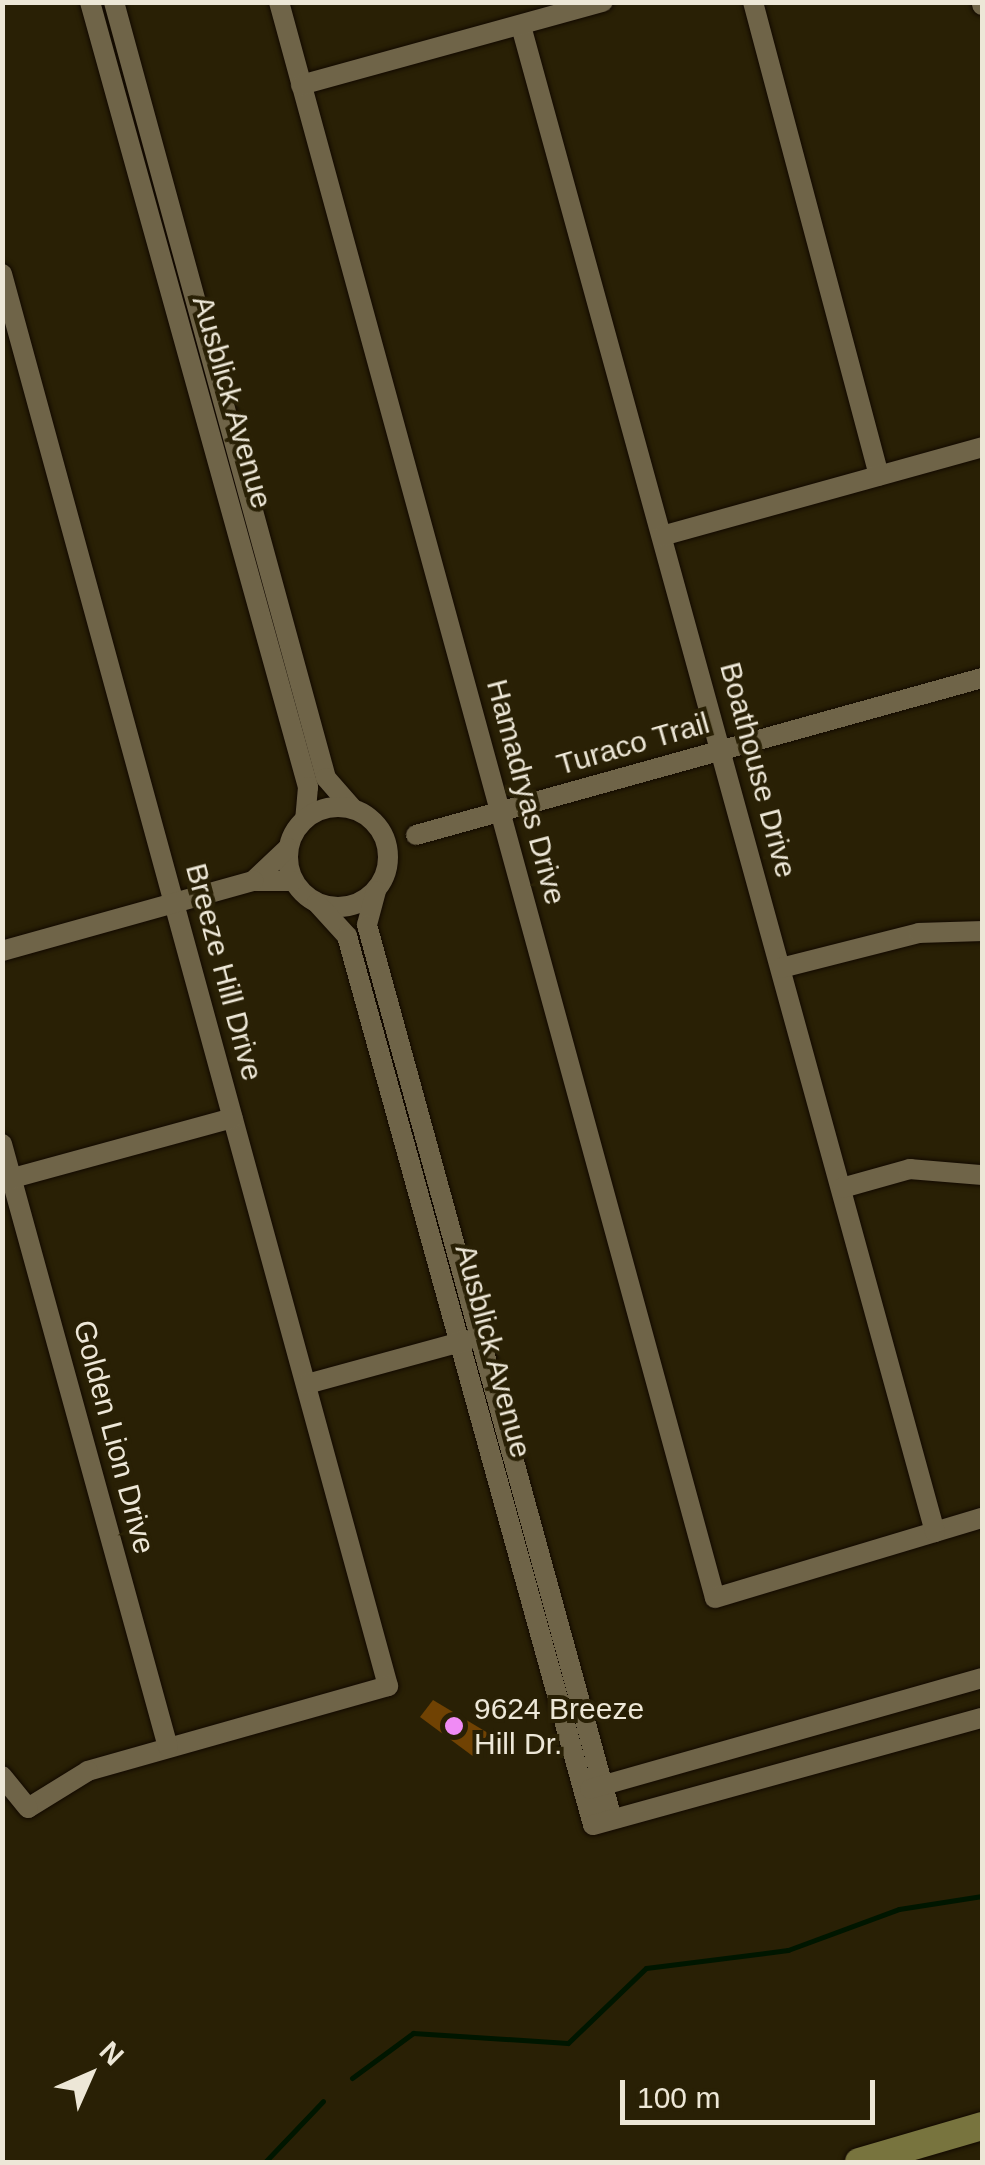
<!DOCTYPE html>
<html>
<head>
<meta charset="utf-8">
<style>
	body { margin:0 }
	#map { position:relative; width:985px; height:2165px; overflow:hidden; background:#292005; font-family:Helvetica,sans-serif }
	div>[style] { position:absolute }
	.stream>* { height:5px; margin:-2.5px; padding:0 2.5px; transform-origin:2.5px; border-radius:2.5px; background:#001600 }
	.building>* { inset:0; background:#704203 }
	.roads { filter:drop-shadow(0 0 2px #120900) drop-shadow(0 0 2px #120900) }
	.street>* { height:20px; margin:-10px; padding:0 10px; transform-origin:10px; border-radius:10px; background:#6f6448 }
	.street>.ring { margin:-10px; padding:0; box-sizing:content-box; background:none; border:20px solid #6f6448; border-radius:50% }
	.secondary>* { height:28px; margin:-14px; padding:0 14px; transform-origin:14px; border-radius:14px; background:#78743e }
	.dots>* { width:28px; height:28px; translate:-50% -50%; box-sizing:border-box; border:5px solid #292005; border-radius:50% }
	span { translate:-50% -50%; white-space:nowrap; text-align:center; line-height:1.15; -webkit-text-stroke:8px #292005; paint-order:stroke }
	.street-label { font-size:30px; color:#ede7d7 }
	.poi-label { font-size:30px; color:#ede7d7 }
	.left { translate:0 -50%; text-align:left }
	.frame { position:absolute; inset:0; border:5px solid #ede7d7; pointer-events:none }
	.north { position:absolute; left:40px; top:2025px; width:100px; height:100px; -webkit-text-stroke:8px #292005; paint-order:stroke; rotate:45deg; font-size:28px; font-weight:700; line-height:40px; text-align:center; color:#ede7d7 }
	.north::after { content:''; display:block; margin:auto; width:35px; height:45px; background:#ede7d7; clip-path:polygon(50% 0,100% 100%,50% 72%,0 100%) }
	.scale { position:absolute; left:620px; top:2080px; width:255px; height:45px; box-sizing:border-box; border:5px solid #ede7d7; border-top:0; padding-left:12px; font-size:30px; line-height:35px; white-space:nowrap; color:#ede7d7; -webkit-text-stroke:8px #292005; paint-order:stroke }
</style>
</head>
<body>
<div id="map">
	<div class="stream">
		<i style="left:352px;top:2078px;width:76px;rotate:-36.4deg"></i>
		<i style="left:413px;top:2033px;width:155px;rotate:3.7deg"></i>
		<i style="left:568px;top:2043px;width:108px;rotate:-43.9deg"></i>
		<i style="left:646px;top:1968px;width:143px;rotate:-7.2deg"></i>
		<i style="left:788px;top:1950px;width:118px;rotate:-20.3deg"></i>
		<i style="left:899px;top:1909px;width:84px;rotate:-8.9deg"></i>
		<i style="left:265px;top:2162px;width:84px;rotate:-46.4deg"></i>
	</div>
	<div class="building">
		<i style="clip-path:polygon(433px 1700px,488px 1733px,474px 1757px,420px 1717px)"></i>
	</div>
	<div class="roads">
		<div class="street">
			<i style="left:90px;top:2px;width:815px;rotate:74.48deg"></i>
			<i style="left:308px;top:787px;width:32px;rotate:95deg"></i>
			<i style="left:114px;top:2px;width:804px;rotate:74.72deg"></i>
			<i style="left:326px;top:778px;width:41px;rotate:48.9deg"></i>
			<i style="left:279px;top:2px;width:1654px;rotate:74.72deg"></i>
			<i style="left:715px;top:1598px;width:279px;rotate:-16.7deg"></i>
			<i style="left:753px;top:2px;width:490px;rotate:75.1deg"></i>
			<i style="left:982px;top:2px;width:3px;rotate:90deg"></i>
			<i style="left:521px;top:26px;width:1562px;rotate:74.63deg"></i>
			<i style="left:301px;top:85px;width:313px;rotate:-15.4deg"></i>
			<i style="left:2px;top:274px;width:1464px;rotate:74.71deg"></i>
			<i style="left:388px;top:1686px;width:312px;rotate:164.2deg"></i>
			<i style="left:88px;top:1771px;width:70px;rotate:148.3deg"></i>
			<i style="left:28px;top:1808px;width:41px;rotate:-129.1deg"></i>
			<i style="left:662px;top:536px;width:332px;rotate:-15.5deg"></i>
			<i class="ring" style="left:288px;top:807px;width:80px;height:80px"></i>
			<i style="left:416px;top:835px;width:587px;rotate:-15.5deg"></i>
			<i style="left:288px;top:848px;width:48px;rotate:136.7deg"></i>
			<i style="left:253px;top:881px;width:40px"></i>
			<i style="left:376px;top:891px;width:35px;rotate:105deg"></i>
			<i style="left:367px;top:925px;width:927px;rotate:74.67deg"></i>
			<i style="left:317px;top:903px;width:45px;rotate:47.7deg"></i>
			<i style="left:347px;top:936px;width:922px;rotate:74.53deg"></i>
			<i style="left:593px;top:1825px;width:403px;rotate:-15.4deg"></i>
			<i style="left:2px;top:951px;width:261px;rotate:-15.6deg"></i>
			<i style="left:781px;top:968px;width:142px;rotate:-14.2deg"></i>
			<i style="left:919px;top:933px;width:63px;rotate:-1.8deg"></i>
			<i style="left:2px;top:1144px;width:625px;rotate:74.61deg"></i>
			<i style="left:2px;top:1181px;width:239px;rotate:-15.3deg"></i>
			<i style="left:842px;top:1188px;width:71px;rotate:-15.6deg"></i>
			<i style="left:910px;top:1169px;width:72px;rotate:4.8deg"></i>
			<i style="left:307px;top:1384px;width:167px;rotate:-15.3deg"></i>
			<i style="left:590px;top:1789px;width:407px;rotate:-15.8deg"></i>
		</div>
		<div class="secondary">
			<i style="left:859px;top:2162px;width:128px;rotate:-16.3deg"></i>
		</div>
	</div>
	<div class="dots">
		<i style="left:454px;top:1726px;background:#f08bf5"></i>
	</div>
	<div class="street-label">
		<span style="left:232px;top:402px;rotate:74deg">Ausblick Avenue</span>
		<span style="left:633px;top:744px;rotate:-16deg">Turaco Trail</span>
		<span style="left:758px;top:770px;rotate:75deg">Boathouse Drive</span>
		<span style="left:526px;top:792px;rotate:75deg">Hamadryas Drive</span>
		<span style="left:224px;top:972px;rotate:75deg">Breeze Hill Drive</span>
		<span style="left:493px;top:1351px;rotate:75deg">Ausblick Avenue</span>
		<span style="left:114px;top:1437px;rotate:75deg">Golden Lion Drive</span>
	</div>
	<div class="poi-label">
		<span class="left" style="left:474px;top:1726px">9624 Breeze<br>Hill Dr.</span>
	</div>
	<div class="frame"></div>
	<div class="north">N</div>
	<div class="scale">100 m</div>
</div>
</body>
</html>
